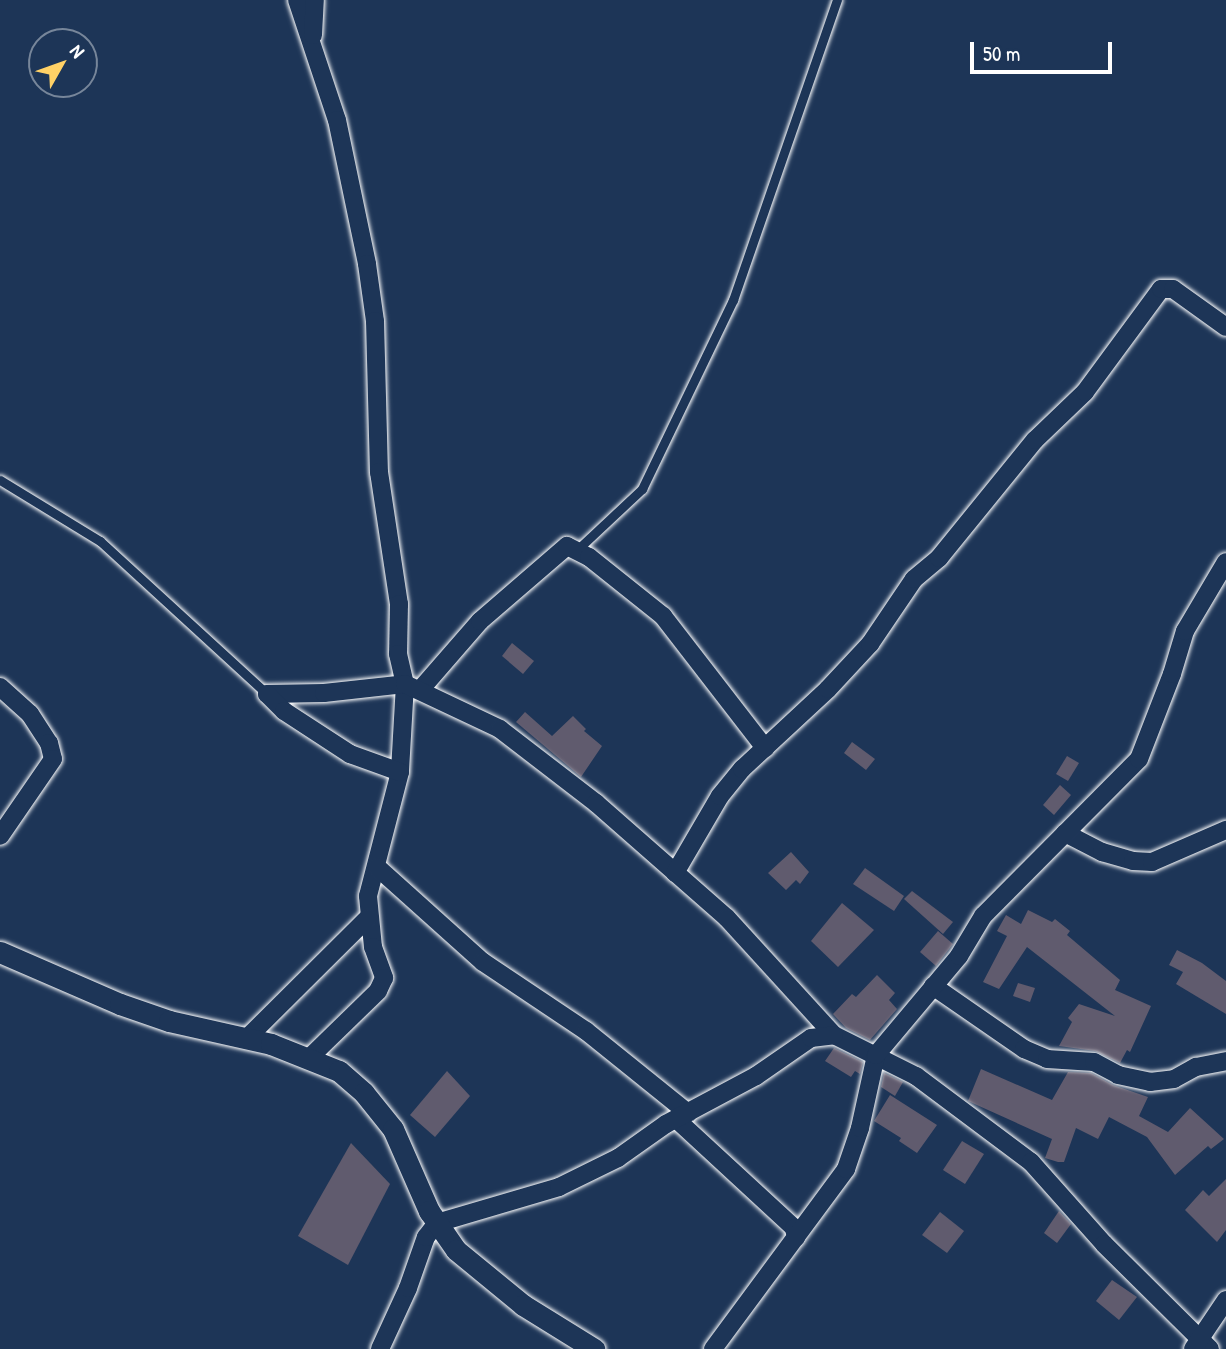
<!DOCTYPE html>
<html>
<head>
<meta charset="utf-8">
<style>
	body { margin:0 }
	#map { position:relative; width:1226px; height:1349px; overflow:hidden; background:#1d3557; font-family:"Patrick Hand",sans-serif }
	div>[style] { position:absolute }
	.building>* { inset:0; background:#605b6e }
	.roads { filter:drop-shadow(0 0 2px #fff) drop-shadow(0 0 2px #fff) }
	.service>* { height:9px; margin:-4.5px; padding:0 4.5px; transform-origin:4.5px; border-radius:4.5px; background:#1d3557 }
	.minor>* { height:18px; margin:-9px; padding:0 9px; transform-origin:9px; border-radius:9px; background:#1d3557 }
	.tertiary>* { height:21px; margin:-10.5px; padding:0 10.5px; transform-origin:10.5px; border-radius:10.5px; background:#1d3557 }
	span { translate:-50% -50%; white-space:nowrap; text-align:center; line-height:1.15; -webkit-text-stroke:5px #1d3557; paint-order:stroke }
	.north { position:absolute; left:28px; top:28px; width:70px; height:70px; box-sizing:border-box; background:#1d3557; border:2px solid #77869a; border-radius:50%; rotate:50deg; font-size:19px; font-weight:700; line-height:28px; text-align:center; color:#fff }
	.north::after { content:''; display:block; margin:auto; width:24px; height:32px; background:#ffd166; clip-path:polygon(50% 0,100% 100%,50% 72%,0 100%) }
	.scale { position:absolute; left:970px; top:42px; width:142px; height:32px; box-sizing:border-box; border:4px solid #fff; border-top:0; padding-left:9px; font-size:21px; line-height:24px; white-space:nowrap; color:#fff; -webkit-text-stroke:5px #1d3557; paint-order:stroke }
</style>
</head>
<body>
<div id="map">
	<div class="building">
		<i style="clip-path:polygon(512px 643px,534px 661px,523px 674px,502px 656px)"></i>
		<i style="clip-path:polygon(525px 712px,552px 736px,573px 716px,586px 729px,584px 731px,602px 746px,581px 777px,516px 722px)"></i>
		<i style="clip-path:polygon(852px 742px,875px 759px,866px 770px,844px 753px)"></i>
		<i style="clip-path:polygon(1067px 756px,1079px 763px,1068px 781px,1056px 774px)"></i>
		<i style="clip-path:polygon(1060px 785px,1071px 795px,1054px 815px,1043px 805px)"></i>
		<i style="clip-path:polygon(791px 852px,809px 872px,800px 884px,796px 880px,786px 890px,768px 873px)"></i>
		<i style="clip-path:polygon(865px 868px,904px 896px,894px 911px,853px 884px)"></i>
		<i style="clip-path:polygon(912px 891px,953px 922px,943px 934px,904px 899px)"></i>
		<i style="clip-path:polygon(842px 903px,874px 930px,838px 967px,811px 941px)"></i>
		<i style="clip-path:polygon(1028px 910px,1052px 922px,1055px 919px,1070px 931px,1067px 935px,1120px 980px,1115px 990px,1151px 1006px,1130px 1052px,1127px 1050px,1120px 1063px,1095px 1051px,1059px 1046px,1072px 1022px,1068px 1018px,1079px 1004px,1115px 1016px,1027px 947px,999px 989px,983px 982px,1007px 936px,997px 931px,1006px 915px,1021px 924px)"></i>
		<i style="clip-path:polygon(938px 931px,953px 944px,936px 966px,920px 952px)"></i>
		<i style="clip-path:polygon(1177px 950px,1202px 963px,1226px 981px,1226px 1014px,1176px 984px,1183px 972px,1169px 965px)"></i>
		<i style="clip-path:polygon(877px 975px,895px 993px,889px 1000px,897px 1009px,870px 1040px,846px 1028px,833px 1014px,852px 994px,856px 997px)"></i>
		<i style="clip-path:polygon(1018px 983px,1035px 988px,1030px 1002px,1013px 996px)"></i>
		<i style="clip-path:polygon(834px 1048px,863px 1062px,860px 1074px,855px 1071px,851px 1077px,825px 1061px)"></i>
		<i style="clip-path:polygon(981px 1069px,1052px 1100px,1068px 1072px,1091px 1073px,1113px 1085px,1148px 1097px,1139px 1116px,1168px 1132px,1190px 1108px,1224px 1139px,1211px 1149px,1208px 1146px,1175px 1175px,1147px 1137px,1109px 1117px,1098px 1139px,1076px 1128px,1064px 1162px,1058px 1162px,1045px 1158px,1052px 1139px,968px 1101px)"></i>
		<i style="clip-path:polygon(447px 1071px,470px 1096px,435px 1137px,410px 1115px)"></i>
		<i style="clip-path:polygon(884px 1073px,903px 1082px,895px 1096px,881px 1087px)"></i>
		<i style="clip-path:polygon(890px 1095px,937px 1125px,917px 1153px,899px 1141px,901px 1138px,874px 1121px)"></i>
		<i style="clip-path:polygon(962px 1141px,984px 1154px,965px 1184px,943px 1170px)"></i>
		<i style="clip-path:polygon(351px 1143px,390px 1184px,348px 1265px,298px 1236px)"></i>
		<i style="clip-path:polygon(1226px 1179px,1226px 1230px,1217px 1242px,1185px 1210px,1203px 1190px,1209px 1196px)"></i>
		<i style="clip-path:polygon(1059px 1211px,1071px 1224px,1057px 1243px,1044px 1233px)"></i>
		<i style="clip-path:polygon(940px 1212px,964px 1231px,947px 1253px,922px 1235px)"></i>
		<i style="clip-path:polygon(1112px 1280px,1137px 1297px,1119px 1320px,1096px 1301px)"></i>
	</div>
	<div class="roads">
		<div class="service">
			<i style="left:0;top:480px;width:117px;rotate:31.4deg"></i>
			<i style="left:100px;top:541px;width:226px;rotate:42.5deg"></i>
			<i style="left:578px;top:549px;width:88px;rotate:-43.2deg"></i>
			<i style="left:642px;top:489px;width:210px;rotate:-64.3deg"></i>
			<i style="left:733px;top:300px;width:318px;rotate:-70.9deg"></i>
		</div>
		<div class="minor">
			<i style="left:297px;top:0;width:126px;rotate:71.6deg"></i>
			<i style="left:337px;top:120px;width:147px;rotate:78.2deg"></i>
			<i style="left:367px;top:264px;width:58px;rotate:82deg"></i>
			<i style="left:375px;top:321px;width:151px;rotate:88.5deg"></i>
			<i style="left:379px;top:472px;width:134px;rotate:81.4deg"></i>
			<i style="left:399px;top:604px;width:50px;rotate:91.1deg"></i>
			<i style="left:398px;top:654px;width:31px;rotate:77deg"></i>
			<i style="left:405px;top:684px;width:88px;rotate:93.3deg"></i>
			<i style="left:400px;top:772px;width:128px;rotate:104.5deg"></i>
			<i style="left:368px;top:896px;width:51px;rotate:84.4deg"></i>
			<i style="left:373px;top:947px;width:33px;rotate:70deg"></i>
			<i style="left:384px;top:978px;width:14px;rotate:115deg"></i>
			<i style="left:378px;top:991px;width:98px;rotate:135.8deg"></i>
			<i style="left:313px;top:35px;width:35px;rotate:-87deg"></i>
			<i style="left:0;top:687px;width:40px;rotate:42deg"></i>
			<i style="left:30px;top:714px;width:35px;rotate:57deg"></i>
			<i style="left:49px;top:743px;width:16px;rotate:76deg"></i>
			<i style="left:53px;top:759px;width:93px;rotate:124.5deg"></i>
			<i style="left:420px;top:690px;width:91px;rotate:-49deg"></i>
			<i style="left:480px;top:621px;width:115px;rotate:-40.8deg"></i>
			<i style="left:567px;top:546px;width:25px;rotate:27deg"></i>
			<i style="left:589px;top:557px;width:95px;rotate:38.6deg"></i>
			<i style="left:663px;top:616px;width:167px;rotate:52.3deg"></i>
			<i style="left:267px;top:694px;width:57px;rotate:-1deg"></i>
			<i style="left:324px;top:693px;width:81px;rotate:-6.3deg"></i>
			<i style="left:405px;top:684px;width:105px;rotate:25.3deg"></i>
			<i style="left:500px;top:729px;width:121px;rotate:37.6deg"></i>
			<i style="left:596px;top:803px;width:174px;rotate:41.3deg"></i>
			<i style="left:727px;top:918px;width:159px;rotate:47.6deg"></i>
			<i style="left:834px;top:1035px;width:92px;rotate:26.6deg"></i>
			<i style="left:916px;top:1076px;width:144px;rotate:36.8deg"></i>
			<i style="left:1031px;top:1162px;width:110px;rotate:48.3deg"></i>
			<i style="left:1104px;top:1244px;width:149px;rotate:44.7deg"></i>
			<i style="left:267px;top:694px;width:24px;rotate:45deg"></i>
			<i style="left:284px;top:711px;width:79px;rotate:33.1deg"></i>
			<i style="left:350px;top:754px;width:53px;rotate:19.8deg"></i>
			<i style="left:1065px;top:833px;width:42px;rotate:27.2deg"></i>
			<i style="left:1102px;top:852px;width:32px;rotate:16deg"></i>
			<i style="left:1133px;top:861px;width:19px;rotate:3deg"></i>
			<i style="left:1152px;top:862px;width:81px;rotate:-23.4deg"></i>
			<i style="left:377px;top:867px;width:142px;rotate:41.9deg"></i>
			<i style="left:483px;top:962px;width:124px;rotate:33.8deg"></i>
			<i style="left:586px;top:1031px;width:131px;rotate:38.8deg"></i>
			<i style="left:675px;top:873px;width:89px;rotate:-59.7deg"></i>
			<i style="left:720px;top:796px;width:35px;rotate:-51deg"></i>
			<i style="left:742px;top:769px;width:117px;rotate:-42.9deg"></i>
			<i style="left:828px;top:689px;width:62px;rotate:-47deg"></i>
			<i style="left:870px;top:644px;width:78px;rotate:-55.9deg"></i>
			<i style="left:914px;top:579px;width:33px;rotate:-40deg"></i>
			<i style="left:939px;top:558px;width:152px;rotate:-50.9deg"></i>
			<i style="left:1035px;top:440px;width:69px;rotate:-43.8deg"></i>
			<i style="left:1085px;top:392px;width:128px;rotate:-53.6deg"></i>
			<i style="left:1161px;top:289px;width:12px"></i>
			<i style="left:1173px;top:289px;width:65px;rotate:35.6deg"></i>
			<i style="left:933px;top:986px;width:111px;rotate:34.7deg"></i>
			<i style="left:1024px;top:1049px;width:25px;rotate:23deg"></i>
			<i style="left:1047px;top:1059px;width:47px;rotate:3.7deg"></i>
			<i style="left:1094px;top:1062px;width:27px;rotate:28deg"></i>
			<i style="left:1118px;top:1075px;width:33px;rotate:12deg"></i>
			<i style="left:1150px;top:1082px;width:24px;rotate:-7deg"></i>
			<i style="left:1174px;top:1079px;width:25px;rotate:-29deg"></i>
			<i style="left:1196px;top:1067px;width:31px;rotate:-11deg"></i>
			<i style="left:246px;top:1039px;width:172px;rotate:-44.8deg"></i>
			<i style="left:676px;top:1119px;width:161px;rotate:42.7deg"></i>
			<i style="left:794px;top:1228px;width:10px;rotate:79deg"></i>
			<i style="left:380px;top:1349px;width:67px;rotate:-65.3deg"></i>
			<i style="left:408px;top:1288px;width:54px;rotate:-70.6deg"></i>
			<i style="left:426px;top:1237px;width:18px;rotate:-52deg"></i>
			<i style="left:437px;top:1223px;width:127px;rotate:-16.4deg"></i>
			<i style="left:559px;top:1187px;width:66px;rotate:-26.2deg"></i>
			<i style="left:618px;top:1158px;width:59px;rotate:-35.3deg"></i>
			<i style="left:666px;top:1124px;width:102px;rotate:-28.1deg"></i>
			<i style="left:756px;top:1076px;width:67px;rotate:-34.6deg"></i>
			<i style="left:811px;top:1038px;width:23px;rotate:-7deg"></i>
			<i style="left:713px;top:1349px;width:224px;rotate:-53.5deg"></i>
			<i style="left:846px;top:1169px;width:43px;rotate:-71.1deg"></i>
			<i style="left:860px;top:1128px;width:75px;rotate:-77.6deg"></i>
			<i style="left:876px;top:1055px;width:129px;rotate:-50deg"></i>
			<i style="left:959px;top:956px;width:47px;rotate:-59deg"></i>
			<i style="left:983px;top:916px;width:221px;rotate:-45.2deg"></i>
			<i style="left:1139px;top:759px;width:91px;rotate:-68.8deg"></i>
			<i style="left:1172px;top:674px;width:45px;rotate:-73.2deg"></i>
			<i style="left:1185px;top:631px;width:80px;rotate:-59.3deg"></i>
			<i style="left:1193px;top:1349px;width:59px;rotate:-56deg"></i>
		</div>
		<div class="tertiary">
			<i style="left:0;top:952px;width:131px;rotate:23.4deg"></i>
			<i style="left:120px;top:1004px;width:52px;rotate:19.1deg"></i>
			<i style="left:169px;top:1021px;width:105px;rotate:12.7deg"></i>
			<i style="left:271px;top:1044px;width:73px;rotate:21.7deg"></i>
			<i style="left:339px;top:1071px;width:33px;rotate:41deg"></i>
			<i style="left:364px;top:1093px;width:46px;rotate:51.1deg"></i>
			<i style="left:393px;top:1129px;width:90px;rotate:66.3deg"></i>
			<i style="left:429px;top:1211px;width:47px;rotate:55.3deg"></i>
			<i style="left:456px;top:1250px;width:87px;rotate:39.4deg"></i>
			<i style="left:523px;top:1305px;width:84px;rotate:31.8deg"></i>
		</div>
	</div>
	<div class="north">N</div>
	<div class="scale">50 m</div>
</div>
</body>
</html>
